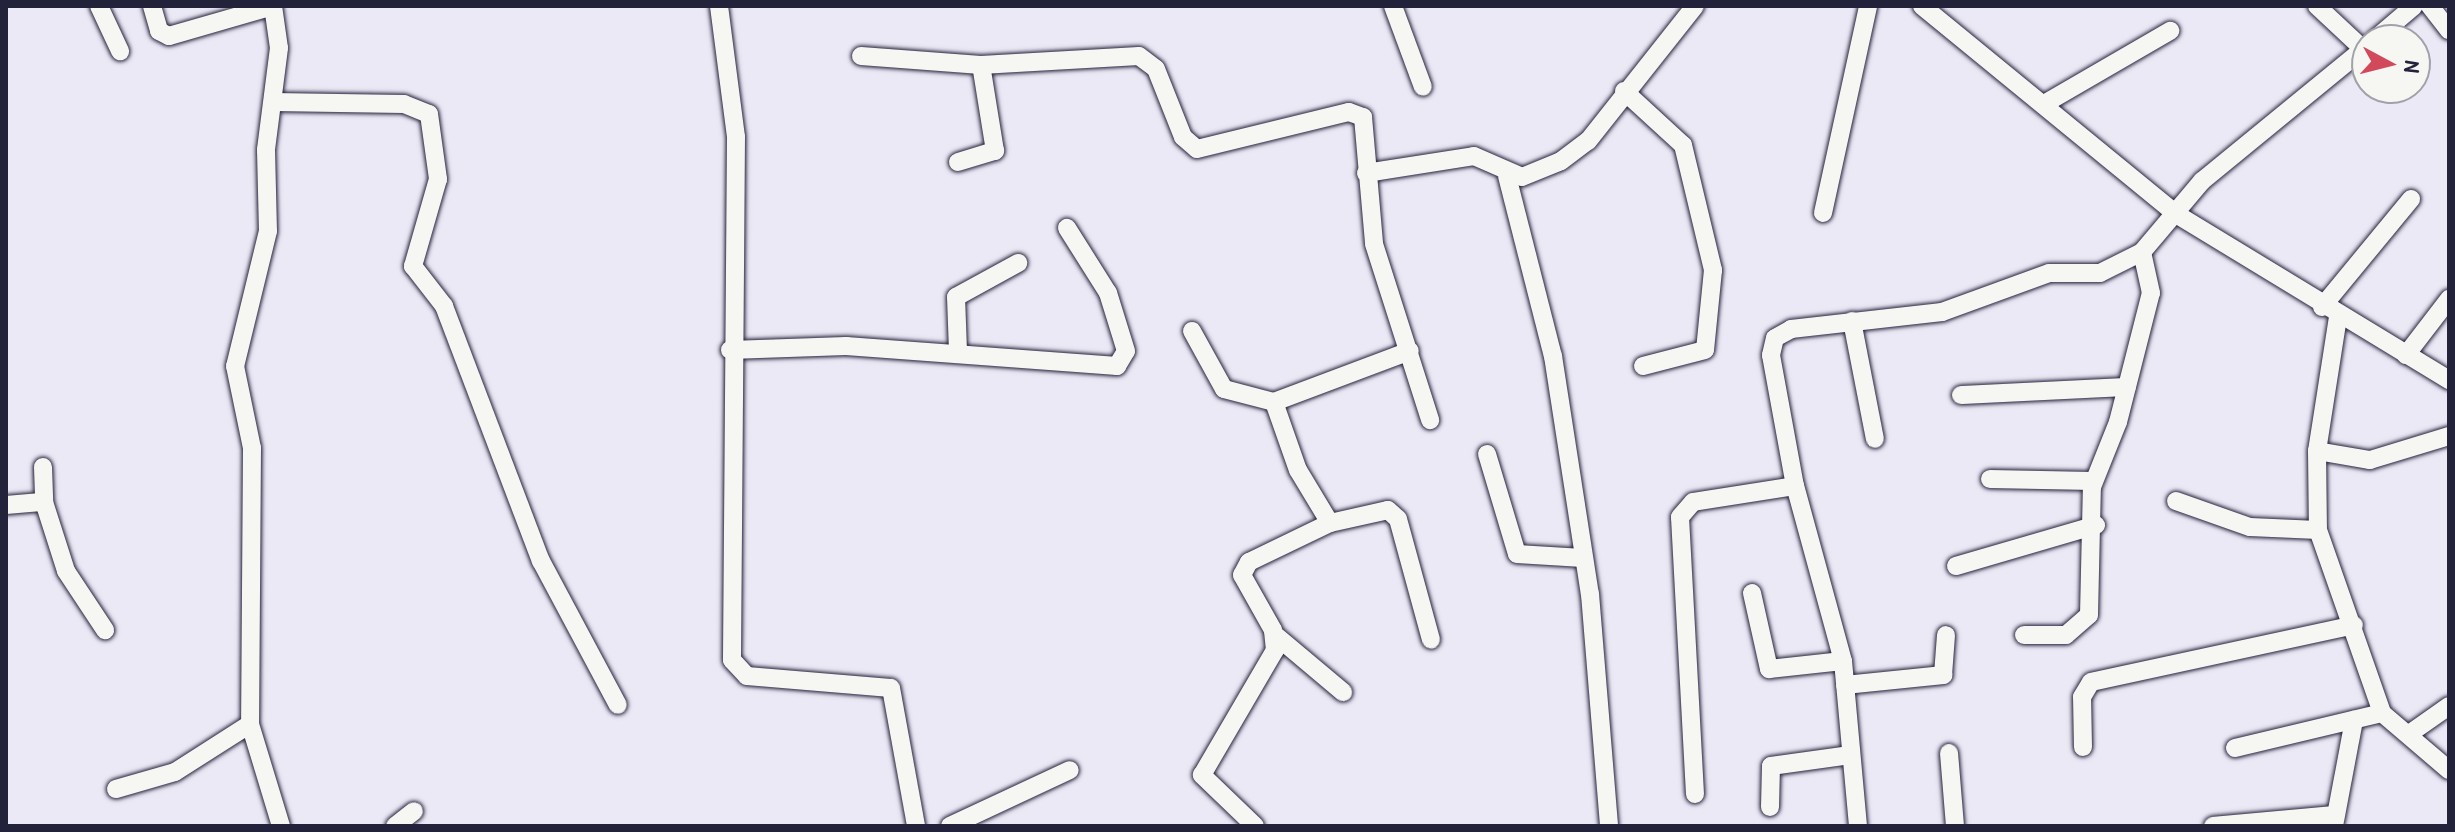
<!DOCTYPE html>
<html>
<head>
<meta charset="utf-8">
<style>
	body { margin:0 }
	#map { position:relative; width:2455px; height:832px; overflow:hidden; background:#ece9f6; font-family:"Patrick Hand",sans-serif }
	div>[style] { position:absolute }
	.roads { filter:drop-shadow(0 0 2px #22223b) drop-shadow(0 0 2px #22223b) }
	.minor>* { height:18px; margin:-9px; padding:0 9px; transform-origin:9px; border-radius:9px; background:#f6f6f2 }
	span { translate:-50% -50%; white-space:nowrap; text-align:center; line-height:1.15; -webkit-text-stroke:8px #f6f6f2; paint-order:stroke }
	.frame { position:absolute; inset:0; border:8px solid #22223b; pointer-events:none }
	.north { position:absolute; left:2351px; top:24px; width:80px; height:80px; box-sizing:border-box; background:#f6f6f2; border:2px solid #a1a1a9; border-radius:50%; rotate:97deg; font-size:22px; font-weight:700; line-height:32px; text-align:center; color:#22223b }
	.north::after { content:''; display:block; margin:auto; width:28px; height:36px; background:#d1495b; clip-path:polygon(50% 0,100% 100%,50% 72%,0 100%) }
</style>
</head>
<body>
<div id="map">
	<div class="roads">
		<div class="minor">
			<i style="left:99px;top:6px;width:50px;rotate:65deg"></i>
			<i style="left:152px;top:6px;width:26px;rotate:74deg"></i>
			<i style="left:159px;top:31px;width:11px;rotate:27deg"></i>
			<i style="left:169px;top:36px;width:108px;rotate:-16.1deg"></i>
			<i style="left:273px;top:6px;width:42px;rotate:81.9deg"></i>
			<i style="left:279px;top:48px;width:103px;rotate:97.3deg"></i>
			<i style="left:266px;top:150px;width:81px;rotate:88.6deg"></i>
			<i style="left:268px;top:231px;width:139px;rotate:103.7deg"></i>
			<i style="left:235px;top:366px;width:84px;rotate:78.3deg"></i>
			<i style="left:252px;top:448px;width:276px;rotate:90.4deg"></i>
			<i style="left:250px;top:724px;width:107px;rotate:73.1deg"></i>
			<i style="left:719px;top:6px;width:132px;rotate:82.6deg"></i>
			<i style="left:736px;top:137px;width:523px;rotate:90.44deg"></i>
			<i style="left:732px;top:660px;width:22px;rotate:47deg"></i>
			<i style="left:747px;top:676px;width:144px;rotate:4.8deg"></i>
			<i style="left:891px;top:688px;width:140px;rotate:79.7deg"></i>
			<i style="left:1393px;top:6px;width:86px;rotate:69.7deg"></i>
			<i style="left:1922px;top:6px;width:328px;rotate:39.3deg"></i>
			<i style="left:2176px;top:214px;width:320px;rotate:31.3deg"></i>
			<i style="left:2317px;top:6px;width:63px;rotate:43.1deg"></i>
			<i style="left:2430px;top:6px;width:31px;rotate:52deg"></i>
			<i style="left:2374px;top:40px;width:52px;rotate:-40.4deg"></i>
			<i style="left:861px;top:56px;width:120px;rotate:4.3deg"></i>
			<i style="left:981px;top:65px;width:158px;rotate:-3.3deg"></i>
			<i style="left:1139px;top:56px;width:21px;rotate:37deg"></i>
			<i style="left:1156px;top:69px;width:73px;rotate:68.3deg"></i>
			<i style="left:1183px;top:137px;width:18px;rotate:41deg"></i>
			<i style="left:1197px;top:149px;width:156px;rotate:-13.7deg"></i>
			<i style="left:1349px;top:112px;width:15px;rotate:20deg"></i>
			<i style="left:1363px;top:117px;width:127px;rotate:85deg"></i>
			<i style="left:1374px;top:244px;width:185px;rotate:72.3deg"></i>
			<i style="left:1624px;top:91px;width:80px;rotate:42.5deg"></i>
			<i style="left:1683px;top:145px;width:129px;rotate:76.5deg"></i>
			<i style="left:1713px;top:270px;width:80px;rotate:95.7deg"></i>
			<i style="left:1705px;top:350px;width:64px;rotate:165.5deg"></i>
			<i style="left:273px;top:102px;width:131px;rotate:0.9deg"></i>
			<i style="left:404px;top:104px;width:27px;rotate:22deg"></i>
			<i style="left:429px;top:114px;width:66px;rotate:82.1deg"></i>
			<i style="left:438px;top:179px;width:91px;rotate:106deg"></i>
			<i style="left:413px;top:266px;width:51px;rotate:52.2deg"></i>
			<i style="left:444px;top:306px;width:273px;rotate:69.2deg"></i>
			<i style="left:541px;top:561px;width:163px;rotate:61.9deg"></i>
			<i style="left:2044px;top:104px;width:146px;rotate:-30.1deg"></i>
			<i style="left:958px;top:162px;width:39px;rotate:-17deg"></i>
			<i style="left:995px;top:151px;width:87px;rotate:-99.2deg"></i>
			<i style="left:1366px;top:173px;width:109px;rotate:-8.9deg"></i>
			<i style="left:1474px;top:156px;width:52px;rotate:23.6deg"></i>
			<i style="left:1522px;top:177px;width:42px;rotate:-22.3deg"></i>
			<i style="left:1561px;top:161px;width:34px;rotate:-37deg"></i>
			<i style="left:1588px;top:141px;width:172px;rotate:-51.6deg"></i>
			<i style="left:1507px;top:176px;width:186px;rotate:75.7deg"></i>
			<i style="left:1553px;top:356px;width:241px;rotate:81.2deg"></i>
			<i style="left:1590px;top:594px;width:233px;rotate:85.3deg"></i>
			<i style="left:1823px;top:213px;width:212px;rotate:-77.7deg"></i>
			<i style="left:2322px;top:307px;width:140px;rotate:-50.5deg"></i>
			<i style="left:2338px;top:317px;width:136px;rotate:98.9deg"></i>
			<i style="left:2317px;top:451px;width:79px;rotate:89.3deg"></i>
			<i style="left:2318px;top:530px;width:194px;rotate:70.7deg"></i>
			<i style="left:2382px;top:713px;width:88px;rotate:40.4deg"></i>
			<i style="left:1852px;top:321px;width:120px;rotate:79deg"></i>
			<i style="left:1192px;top:331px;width:66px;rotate:61.1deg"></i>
			<i style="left:1224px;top:389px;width:52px;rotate:14.6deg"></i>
			<i style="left:1274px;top:402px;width:145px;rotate:-20.6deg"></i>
			<i style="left:730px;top:350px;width:116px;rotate:-2deg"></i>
			<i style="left:846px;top:346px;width:272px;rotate:4.2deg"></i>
			<i style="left:1117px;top:366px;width:17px;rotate:-59deg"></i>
			<i style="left:1126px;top:351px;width:61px;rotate:-107.2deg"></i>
			<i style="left:1108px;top:293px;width:77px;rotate:-122.2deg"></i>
			<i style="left:958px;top:351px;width:54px;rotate:-92.1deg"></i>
			<i style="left:956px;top:297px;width:71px;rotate:-28.7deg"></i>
			<i style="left:2406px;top:355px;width:71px;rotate:-52.5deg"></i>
			<i style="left:1961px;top:395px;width:166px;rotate:-2.8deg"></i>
			<i style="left:1274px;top:402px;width:72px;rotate:70.6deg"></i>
			<i style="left:1298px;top:470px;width:62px;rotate:58.9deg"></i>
			<i style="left:2317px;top:451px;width:54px;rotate:9.6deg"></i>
			<i style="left:2370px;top:460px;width:83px;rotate:-16.9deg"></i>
			<i style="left:1487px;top:454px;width:104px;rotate:73.3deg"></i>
			<i style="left:1517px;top:554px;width:66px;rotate:3.5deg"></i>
			<i style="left:43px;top:467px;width:35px;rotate:88deg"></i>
			<i style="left:44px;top:502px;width:72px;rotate:72.3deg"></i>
			<i style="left:66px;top:571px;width:71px;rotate:56.5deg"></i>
			<i style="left:1990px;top:479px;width:103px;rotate:1.1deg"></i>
			<i style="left:2176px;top:501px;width:78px;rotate:19.4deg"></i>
			<i style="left:2250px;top:527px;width:68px;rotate:2.5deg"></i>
			<i style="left:6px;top:505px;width:38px;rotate:-5deg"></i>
			<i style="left:1956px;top:566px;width:146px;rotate:-16.3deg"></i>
			<i style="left:1752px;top:593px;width:78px;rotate:77.4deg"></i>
			<i style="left:1769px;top:669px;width:74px;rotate:-6.2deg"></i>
			<i style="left:1275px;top:635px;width:89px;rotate:40deg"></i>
			<i style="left:2024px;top:635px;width:42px"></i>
			<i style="left:2066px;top:635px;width:30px;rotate:-41deg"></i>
			<i style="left:2089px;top:615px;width:128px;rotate:-88.7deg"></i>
			<i style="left:2092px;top:487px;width:70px;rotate:-68.2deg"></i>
			<i style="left:2118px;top:422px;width:133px;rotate:-75.7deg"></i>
			<i style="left:2151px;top:293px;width:42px;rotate:-102.4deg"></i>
			<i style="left:1845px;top:685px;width:99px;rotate:-5.8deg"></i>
			<i style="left:1943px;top:675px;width:40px;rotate:-85.7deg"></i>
			<i style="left:2409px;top:734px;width:49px;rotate:-35deg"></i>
			<i style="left:2083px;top:747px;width:50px;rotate:-91.1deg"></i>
			<i style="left:2082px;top:697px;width:17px;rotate:-59deg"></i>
			<i style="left:2091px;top:682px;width:269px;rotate:-12.2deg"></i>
			<i style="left:2235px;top:748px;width:151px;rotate:-13.4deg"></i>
			<i style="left:1949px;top:753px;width:73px;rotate:85.3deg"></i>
			<i style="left:116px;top:789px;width:61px;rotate:-16.1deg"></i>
			<i style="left:175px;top:772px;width:89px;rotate:-32.6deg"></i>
			<i style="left:1695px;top:794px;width:277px;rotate:-93.1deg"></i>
			<i style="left:1680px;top:517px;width:20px;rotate:-49deg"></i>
			<i style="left:1693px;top:502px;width:103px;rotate:-8.9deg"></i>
			<i style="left:1770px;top:807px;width:41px;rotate:-88.6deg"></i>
			<i style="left:1771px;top:766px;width:80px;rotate:-7.9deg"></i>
			<i style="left:395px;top:826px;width:24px;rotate:-38deg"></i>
			<i style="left:950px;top:826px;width:132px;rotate:-25deg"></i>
			<i style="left:1255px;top:826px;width:74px;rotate:-136.1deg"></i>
			<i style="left:1202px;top:775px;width:145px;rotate:-59.7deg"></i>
			<i style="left:1275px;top:650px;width:20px;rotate:-96deg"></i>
			<i style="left:1273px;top:630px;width:63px;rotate:-119.4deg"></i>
			<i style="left:1242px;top:575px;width:15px;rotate:-62deg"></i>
			<i style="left:1249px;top:562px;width:90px;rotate:-25.7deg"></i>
			<i style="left:1330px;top:523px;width:59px;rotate:-12.6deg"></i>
			<i style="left:1388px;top:510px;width:13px;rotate:42deg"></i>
			<i style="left:1398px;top:519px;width:125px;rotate:74.7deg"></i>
			<i style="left:1858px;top:826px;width:166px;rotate:-95.2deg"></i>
			<i style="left:1843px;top:661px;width:181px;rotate:-105.3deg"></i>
			<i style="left:1795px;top:486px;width:133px;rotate:-100.4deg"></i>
			<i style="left:1771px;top:355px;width:17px;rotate:-77deg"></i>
			<i style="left:1775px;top:338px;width:18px;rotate:-29deg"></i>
			<i style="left:1791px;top:329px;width:152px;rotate:-6.4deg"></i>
			<i style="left:1942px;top:312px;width:114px;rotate:-20deg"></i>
			<i style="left:2049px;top:273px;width:51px"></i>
			<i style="left:2100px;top:273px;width:47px;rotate:-26.6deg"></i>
			<i style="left:2142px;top:252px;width:93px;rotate:-49.8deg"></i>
			<i style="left:2202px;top:181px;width:213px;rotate:-39.3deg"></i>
			<i style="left:2213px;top:826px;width:121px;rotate:-5.2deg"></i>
			<i style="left:2334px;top:826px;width:108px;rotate:-79.3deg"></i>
		</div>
	</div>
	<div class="frame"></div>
	<div class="north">N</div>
</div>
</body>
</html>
